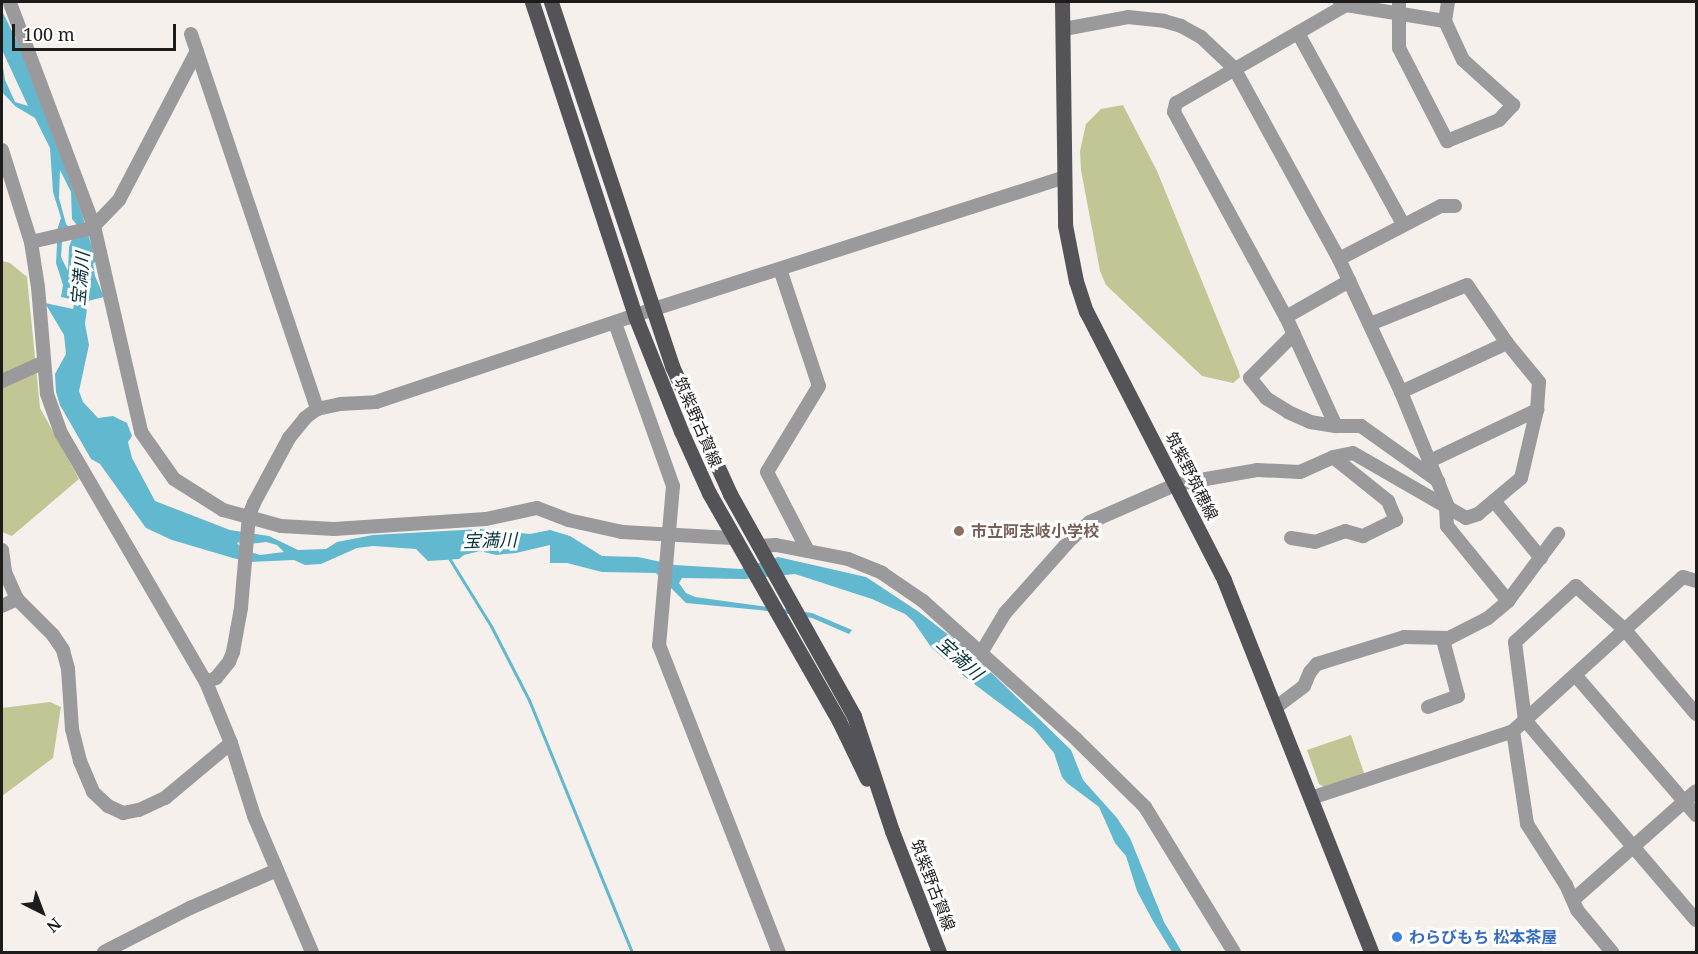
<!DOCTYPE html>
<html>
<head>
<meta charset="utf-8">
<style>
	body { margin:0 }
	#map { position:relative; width:1698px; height:954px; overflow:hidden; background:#f6f0ed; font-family:"Noto Serif","Noto Sans JP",serif }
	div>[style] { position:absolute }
	.green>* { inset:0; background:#c1c694 }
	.water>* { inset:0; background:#62b8ce }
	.stream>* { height:3px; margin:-1.5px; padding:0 1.5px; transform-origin:1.5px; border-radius:1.5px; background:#62b8ce }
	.minor>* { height:14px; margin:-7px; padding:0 7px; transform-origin:7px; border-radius:7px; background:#9a9a9d }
	.major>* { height:15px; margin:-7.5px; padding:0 7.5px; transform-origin:7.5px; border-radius:7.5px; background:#545458 }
	.dots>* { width:16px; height:16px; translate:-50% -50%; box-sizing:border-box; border:3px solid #fff; border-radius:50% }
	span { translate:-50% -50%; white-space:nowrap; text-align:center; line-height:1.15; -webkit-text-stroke:6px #fff; paint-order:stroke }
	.street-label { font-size:16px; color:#1e1b1b }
	.education-label { font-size:16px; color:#785e54; font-weight:700 }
	.left { translate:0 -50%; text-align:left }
	.shop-label { font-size:16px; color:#366cbe; font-weight:700 }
	.water-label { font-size:18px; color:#043039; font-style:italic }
	.frame { position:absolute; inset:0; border:3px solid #1e1b1b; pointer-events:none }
	.north { position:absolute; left:12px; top:882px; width:60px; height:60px; -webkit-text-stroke:4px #fff; paint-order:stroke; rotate:138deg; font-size:16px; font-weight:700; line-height:24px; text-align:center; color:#1e1b1b }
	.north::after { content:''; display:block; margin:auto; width:21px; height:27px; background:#1e1b1b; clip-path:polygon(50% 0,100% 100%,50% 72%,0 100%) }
	.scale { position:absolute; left:12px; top:24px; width:164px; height:27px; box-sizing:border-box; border:3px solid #1e1b1b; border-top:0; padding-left:8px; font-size:18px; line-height:21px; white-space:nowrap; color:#1e1b1b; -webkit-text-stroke:4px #fff; paint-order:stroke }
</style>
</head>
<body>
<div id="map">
	<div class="green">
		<i style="clip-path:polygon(1123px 105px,1157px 171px,1239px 372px,1240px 377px,1233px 383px,1202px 376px,1106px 285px,1100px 271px,1081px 170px,1080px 151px,1086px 124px,1101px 109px)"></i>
		<i style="clip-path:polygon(2px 261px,10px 263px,27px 277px,40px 408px,79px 479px,12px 536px,2px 532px)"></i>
		<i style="clip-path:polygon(50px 702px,61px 707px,53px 758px,2px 796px,2px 708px)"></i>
		<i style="clip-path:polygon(1351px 735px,1365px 776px,1327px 789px,1319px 784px,1307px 750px)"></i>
	</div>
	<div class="water">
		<i style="clip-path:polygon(evenodd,2px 11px,20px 47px,82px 214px,96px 261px,93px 264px,95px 276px,104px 297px,88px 301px,85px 324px,89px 345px,79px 391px,83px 402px,98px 418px,113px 416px,127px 423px,132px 436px,128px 442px,132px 458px,155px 501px,230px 530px,269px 536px,298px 550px,326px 549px,337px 542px,373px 535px,481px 529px,530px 534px,550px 530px,570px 536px,602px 556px,638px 557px,675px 565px,741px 569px,778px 557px,866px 577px,919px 612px,968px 650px,1071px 750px,1083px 780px,1117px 818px,1130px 838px,1164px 922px,1182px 952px,1172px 952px,1153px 921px,1137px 891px,1126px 856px,1115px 843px,1099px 807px,1067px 783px,1062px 777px,1054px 753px,1034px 729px,965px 677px,931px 647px,913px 621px,905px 614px,872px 599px,795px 574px,744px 579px,682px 578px,679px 583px,686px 593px,695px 597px,812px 613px,852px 630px,849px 634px,812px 618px,768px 611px,686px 603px,656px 573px,602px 572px,567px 563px,550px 563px,550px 545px,516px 553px,496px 555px,480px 551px,464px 555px,459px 559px,428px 561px,416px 549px,373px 546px,357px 548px,321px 564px,305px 565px,294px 560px,249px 562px,233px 558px,172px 540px,146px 528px,100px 464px,91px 459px,60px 405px,56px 392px,55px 374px,66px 354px,64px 335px,45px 303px,73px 309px,75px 300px,61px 297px,63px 285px,56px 263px,58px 227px,61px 218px,53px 192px,50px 148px,35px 118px,15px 106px,2px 92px,2px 61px,5px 80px,15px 102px,28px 106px,2px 50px,2px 11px,60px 170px,71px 192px,72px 219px,77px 225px,77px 237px,66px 224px,59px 198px,60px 170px,2px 11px,63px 227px,72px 239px,69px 247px,68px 271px,61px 257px,63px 227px,2px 11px,241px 542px,249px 544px,266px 542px,277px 545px,284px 552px,260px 555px,242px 549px,237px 543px,241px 542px)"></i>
	</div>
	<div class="stream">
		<i style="left:449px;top:558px;width:80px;rotate:58.3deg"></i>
		<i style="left:491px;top:626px;width:83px;rotate:62.8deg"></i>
		<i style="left:529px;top:700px;width:272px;rotate:67.8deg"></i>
	</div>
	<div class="minor">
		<i style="left:1340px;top:2px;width:7px;rotate:27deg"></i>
		<i style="left:1346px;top:5px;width:100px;rotate:9.2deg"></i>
		<i style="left:1399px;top:2px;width:46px;rotate:90deg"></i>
		<i style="left:1399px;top:48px;width:105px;rotate:62.7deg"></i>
		<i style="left:1447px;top:141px;width:56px;rotate:-22deg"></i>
		<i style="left:1499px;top:120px;width:21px;rotate:-47deg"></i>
		<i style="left:1513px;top:105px;width:67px;rotate:-138deg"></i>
		<i style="left:1463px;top:60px;width:43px;rotate:-114.8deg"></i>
		<i style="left:1445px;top:21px;width:19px;rotate:-81deg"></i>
		<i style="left:10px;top:3px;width:238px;rotate:69.4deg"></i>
		<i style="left:94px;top:226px;width:211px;rotate:77.1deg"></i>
		<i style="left:141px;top:432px;width:57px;rotate:54.9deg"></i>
		<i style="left:174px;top:479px;width:58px;rotate:32.3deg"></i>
		<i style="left:223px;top:510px;width:60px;rotate:15.4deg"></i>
		<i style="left:281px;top:526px;width:53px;rotate:3.2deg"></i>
		<i style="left:334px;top:529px;width:152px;rotate:-3.8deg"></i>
		<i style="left:486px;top:519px;width:52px;rotate:-12.2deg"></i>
		<i style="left:537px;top:508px;width:33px;rotate:21deg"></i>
		<i style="left:568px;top:520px;width:55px;rotate:12.5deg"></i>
		<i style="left:622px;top:532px;width:111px;rotate:3.1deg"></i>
		<i style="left:1346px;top:5px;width:196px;rotate:150deg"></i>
		<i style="left:1176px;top:103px;width:9px;rotate:103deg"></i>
		<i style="left:1174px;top:112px;width:234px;rotate:61.4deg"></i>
		<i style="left:1286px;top:317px;width:120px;rotate:65.4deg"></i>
		<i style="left:1336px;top:426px;width:25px"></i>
		<i style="left:1361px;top:426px;width:95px;rotate:35.5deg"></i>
		<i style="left:1064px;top:29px;width:65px;rotate:-10.6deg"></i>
		<i style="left:1128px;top:17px;width:36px;rotate:6deg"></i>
		<i style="left:1164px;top:21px;width:18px;rotate:16deg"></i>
		<i style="left:1181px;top:26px;width:23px;rotate:29deg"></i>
		<i style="left:1201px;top:37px;width:45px;rotate:43.2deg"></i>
		<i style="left:1234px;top:68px;width:218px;rotate:61.2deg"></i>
		<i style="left:1339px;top:259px;width:147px;rotate:65deg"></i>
		<i style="left:1401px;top:392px;width:126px;rotate:67.7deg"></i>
		<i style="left:1298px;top:33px;width:218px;rotate:61.2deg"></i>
		<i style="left:191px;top:34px;width:396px;rotate:71.4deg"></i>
		<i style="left:2px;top:150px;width:96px;rotate:72.5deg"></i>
		<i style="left:31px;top:242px;width:46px;rotate:81.2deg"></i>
		<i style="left:38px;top:287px;width:107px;rotate:85.2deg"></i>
		<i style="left:47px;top:394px;width:41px;rotate:70.3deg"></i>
		<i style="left:61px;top:433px;width:288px;rotate:59.8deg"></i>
		<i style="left:206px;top:682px;width:66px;rotate:67.7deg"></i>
		<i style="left:231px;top:743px;width:77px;rotate:72.5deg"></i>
		<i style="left:254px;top:816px;width:148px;rotate:66.9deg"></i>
		<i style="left:31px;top:242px;width:63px;rotate:-12.9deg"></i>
		<i style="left:92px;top:228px;width:39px;rotate:-46deg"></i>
		<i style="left:119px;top:200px;width:168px;rotate:-62.4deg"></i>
		<i style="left:1339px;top:259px;width:115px;rotate:-27.5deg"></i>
		<i style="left:1441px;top:206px;width:14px"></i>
		<i style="left:780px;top:269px;width:123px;rotate:71.6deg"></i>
		<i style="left:819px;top:386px;width:100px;rotate:121.2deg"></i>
		<i style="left:767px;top:472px;width:89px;rotate:62.6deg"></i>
		<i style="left:1286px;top:317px;width:73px;rotate:-29.7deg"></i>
		<i style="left:615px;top:323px;width:173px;rotate:70.4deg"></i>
		<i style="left:673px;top:486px;width:160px;rotate:95deg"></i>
		<i style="left:659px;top:645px;width:330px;rotate:68.7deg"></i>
		<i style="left:1294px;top:334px;width:62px;rotate:135deg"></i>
		<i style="left:1250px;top:378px;width:26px;rotate:51deg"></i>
		<i style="left:1266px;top:398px;width:26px;rotate:32deg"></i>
		<i style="left:1288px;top:412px;width:24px;rotate:24deg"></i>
		<i style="left:1310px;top:422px;width:26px;rotate:9deg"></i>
		<i style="left:2px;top:381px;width:46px;rotate:-24.3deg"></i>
		<i style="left:1401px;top:392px;width:117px;rotate:-24.8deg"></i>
		<i style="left:1430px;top:461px;width:119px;rotate:-25.5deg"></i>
		<i style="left:1494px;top:501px;width:74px;rotate:50.5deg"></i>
		<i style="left:1291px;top:538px;width:24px;rotate:9deg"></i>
		<i style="left:1315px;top:542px;width:32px;rotate:-20deg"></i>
		<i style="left:1345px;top:531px;width:19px;rotate:16deg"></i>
		<i style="left:1363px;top:536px;width:37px;rotate:-26deg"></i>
		<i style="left:1396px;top:520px;width:21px;rotate:-113deg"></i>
		<i style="left:1388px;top:501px;width:70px;rotate:-141.3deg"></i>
		<i style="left:759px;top:546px;width:17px;rotate:-3deg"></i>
		<i style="left:776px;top:545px;width:73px;rotate:11deg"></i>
		<i style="left:848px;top:559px;width:37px;rotate:22deg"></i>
		<i style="left:882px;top:573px;width:50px;rotate:34.3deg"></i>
		<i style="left:923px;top:601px;width:206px;rotate:42deg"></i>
		<i style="left:1076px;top:739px;width:97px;rotate:44.6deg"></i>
		<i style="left:1145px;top:807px;width:170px;rotate:58.5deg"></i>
		<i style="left:2px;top:550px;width:22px;rotate:82deg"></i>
		<i style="left:5px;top:572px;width:30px;rotate:66deg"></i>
		<i style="left:17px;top:599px;width:51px;rotate:45deg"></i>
		<i style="left:53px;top:635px;width:18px;rotate:56deg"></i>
		<i style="left:63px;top:650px;width:20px;rotate:75deg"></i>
		<i style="left:68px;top:669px;width:60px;rotate:86.2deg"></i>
		<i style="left:72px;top:729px;width:33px;rotate:76deg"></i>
		<i style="left:80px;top:761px;width:34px;rotate:67deg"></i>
		<i style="left:93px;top:792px;width:21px;rotate:43deg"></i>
		<i style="left:108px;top:806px;width:17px;rotate:25deg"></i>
		<i style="left:123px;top:813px;width:16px;rotate:-11deg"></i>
		<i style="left:139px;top:810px;width:29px;rotate:-25deg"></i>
		<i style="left:165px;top:798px;width:86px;rotate:-39.8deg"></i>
		<i style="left:1508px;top:601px;width:84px;rotate:-53.3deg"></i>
		<i style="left:2px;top:606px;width:17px;rotate:-25deg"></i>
		<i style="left:981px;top:653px;width:47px;rotate:-59deg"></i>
		<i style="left:1005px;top:613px;width:99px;rotate:-48.3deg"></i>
		<i style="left:1071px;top:539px;width:25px;rotate:-42deg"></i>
		<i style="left:1090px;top:522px;width:95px;rotate:-23.6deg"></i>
		<i style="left:1177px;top:484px;width:81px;rotate:-9.9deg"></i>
		<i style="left:1257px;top:470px;width:43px;rotate:2.7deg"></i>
		<i style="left:1300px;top:472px;width:36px;rotate:-24deg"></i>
		<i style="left:1333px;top:457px;width:20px;rotate:-11deg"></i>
		<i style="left:1353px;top:453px;width:130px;rotate:29.9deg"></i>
		<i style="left:1466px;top:518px;width:13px;rotate:-18deg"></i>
		<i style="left:1478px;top:514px;width:56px;rotate:-39.9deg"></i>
		<i style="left:1521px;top:478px;width:70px;rotate:-76.8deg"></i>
		<i style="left:1537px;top:410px;width:28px;rotate:-86deg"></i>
		<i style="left:1539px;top:382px;width:50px;rotate:-129.4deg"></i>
		<i style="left:1507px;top:343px;width:70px;rotate:-124.6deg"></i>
		<i style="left:1467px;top:285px;width:105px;rotate:158.1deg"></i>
		<i style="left:1576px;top:676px;width:184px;rotate:49.2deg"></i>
		<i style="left:206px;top:682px;width:11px;rotate:-22deg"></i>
		<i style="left:216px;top:678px;width:21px;rotate:-51deg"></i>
		<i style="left:229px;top:662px;width:11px;rotate:-68deg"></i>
		<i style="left:233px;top:652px;width:45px;rotate:-79.7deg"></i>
		<i style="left:241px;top:608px;width:93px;rotate:-85.1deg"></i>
		<i style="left:249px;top:515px;width:13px;rotate:-67deg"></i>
		<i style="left:254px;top:503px;width:74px;rotate:-61.7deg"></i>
		<i style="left:289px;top:438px;width:26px;rotate:-51deg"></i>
		<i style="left:305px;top:418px;width:15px;rotate:-37deg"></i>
		<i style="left:317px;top:409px;width:24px;rotate:-12deg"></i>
		<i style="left:340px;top:404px;width:36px;rotate:-3deg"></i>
		<i style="left:376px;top:402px;width:290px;rotate:-18.5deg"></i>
		<i style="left:651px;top:310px;width:433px;rotate:-17.8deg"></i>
		<i style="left:1428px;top:707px;width:32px;rotate:-20deg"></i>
		<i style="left:1458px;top:696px;width:58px;rotate:-105deg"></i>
		<i style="left:1275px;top:708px;width:36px;rotate:-37deg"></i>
		<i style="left:1304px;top:686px;width:15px;rotate:-67deg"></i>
		<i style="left:1310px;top:672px;width:11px;rotate:-49deg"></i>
		<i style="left:1317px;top:664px;width:91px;rotate:-17.2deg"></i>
		<i style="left:1404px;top:637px;width:45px;rotate:1.3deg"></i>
		<i style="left:1449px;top:638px;width:44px;rotate:-27.1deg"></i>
		<i style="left:1488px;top:618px;width:26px;rotate:-40deg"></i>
		<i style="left:1508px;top:601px;width:97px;rotate:-129.1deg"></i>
		<i style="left:1447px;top:526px;width:19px;rotate:-93deg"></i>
		<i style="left:1696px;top:714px;width:110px;rotate:-130.2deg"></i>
		<i style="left:1625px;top:630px;width:66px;rotate:-138.1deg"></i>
		<i style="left:1576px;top:586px;width:83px;rotate:137.4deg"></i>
		<i style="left:1515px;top:642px;width:79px;rotate:82.7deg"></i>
		<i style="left:1525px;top:720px;width:263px;rotate:49.5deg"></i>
		<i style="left:1513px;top:731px;width:94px;rotate:81.4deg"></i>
		<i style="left:1527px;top:824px;width:72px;rotate:57.4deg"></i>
		<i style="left:1566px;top:885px;width:27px;rotate:66deg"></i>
		<i style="left:1577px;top:910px;width:55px;rotate:50.2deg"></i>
		<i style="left:1311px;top:798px;width:213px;rotate:-18.3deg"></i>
		<i style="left:1513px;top:731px;width:229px;rotate:-42.2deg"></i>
		<i style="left:1683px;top:577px;width:14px;rotate:17deg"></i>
		<i style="left:1573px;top:900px;width:164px;rotate:-41.5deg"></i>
		<i style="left:104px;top:952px;width:97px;rotate:-27.1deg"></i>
		<i style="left:190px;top:908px;width:95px;rotate:-23.6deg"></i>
	</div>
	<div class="major">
		<i style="left:532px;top:2px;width:330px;rotate:71.8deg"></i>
		<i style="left:635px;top:316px;width:124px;rotate:68.2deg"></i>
		<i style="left:681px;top:431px;width:68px;rotate:65.7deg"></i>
		<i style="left:709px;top:493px;width:262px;rotate:60.3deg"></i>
		<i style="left:839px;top:721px;width:64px;rotate:64.2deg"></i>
		<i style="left:551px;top:2px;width:384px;rotate:71.6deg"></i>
		<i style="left:672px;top:366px;width:141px;rotate:65.6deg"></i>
		<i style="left:730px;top:494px;width:254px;rotate:60.8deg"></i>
		<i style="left:854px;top:716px;width:121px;rotate:71.7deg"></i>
		<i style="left:892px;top:831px;width:130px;rotate:68.8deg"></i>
		<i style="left:1062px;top:2px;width:223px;rotate:89.2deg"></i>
		<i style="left:1065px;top:225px;width:57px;rotate:78.9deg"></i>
		<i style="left:1076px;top:281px;width:32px;rotate:72deg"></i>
		<i style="left:1086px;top:311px;width:302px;rotate:62.8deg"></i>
		<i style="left:1224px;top:580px;width:400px;rotate:68.4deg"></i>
	</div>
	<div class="dots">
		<i style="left:959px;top:531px;background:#8d6e63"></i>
		<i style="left:1397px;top:937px;background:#3f7fe0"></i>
	</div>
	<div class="street-label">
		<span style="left:698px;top:422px;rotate:67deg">筑紫野古賀線</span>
		<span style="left:1192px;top:476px;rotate:63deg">筑紫野筑穂線</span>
		<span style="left:933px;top:885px;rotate:69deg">筑紫野古賀線</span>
	</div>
	<div class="education-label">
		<span class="left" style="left:971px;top:531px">市立阿志岐小学校</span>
	</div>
	<div class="shop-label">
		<span class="left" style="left:1409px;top:937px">わらびもち 松本茶屋</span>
	</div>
	<div class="water-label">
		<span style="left:80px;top:279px;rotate:-85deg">宝満川</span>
		<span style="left:490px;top:540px;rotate:-1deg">宝満川</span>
		<span style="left:960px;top:658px;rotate:42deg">宝満川</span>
	</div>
	<div class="frame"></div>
	<div class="north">N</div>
	<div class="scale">100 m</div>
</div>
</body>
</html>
